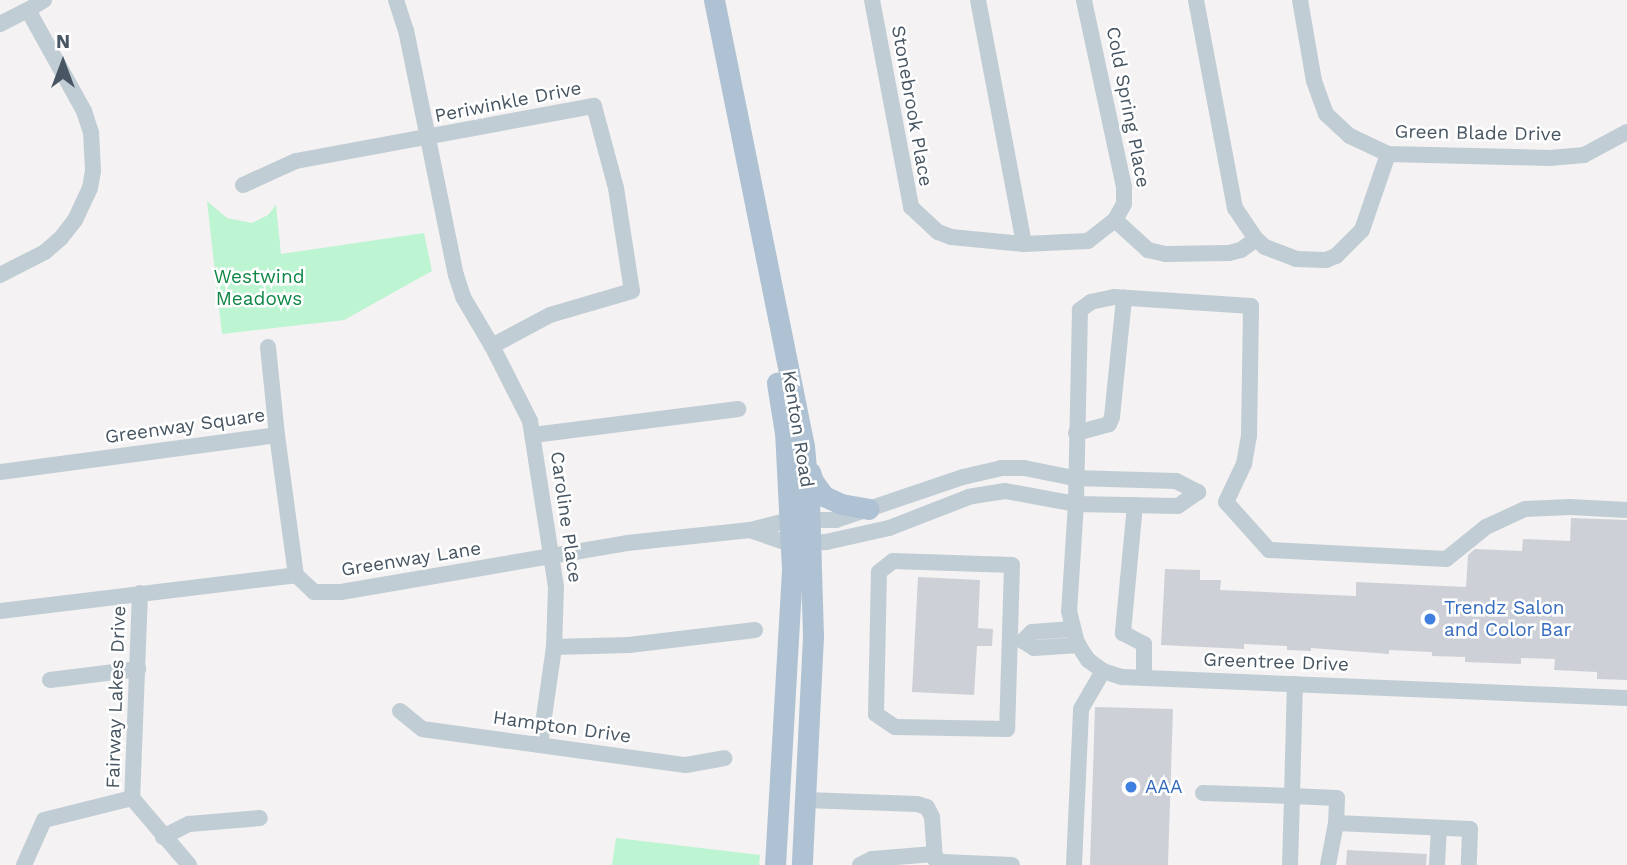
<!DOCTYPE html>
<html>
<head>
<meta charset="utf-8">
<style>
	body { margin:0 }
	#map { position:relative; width:1627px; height:865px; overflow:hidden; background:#f4f2f2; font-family:"Work Sans",sans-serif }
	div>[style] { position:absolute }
	.green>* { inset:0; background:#bdf4d1 }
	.building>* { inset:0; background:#cdd1d7 }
	.minor>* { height:16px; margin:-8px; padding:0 8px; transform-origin:8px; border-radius:8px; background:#c1cdd4 }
	.major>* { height:21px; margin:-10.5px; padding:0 10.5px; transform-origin:10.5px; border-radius:10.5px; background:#afc2d3 }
	.dots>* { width:19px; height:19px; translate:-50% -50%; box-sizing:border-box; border:4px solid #fff; border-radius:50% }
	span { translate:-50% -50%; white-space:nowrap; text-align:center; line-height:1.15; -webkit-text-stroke:5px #fff; paint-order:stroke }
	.street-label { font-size:19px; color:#475662 }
	.park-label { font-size:19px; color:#0e8746 }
	.shop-label { font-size:19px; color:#366cbe }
	.left { translate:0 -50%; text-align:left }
	.north { position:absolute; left:28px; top:28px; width:70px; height:70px; -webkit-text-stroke:5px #fff; paint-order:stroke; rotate:0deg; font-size:19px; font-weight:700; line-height:28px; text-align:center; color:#475662 }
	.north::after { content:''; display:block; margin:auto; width:24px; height:32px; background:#475662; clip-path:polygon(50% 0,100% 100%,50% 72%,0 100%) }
</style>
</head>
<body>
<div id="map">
	<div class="green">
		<i style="clip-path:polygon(207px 201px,227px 218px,252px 223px,268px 215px,276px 205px,281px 254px,424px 233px,432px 271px,344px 320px,222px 334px)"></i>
		<i style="clip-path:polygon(616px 838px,760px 855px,759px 865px,612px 865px)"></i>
	</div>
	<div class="building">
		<i style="clip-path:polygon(1571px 518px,1627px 520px,1627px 680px,1597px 679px,1597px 672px,1554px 670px,1555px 659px,1521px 658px,1521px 664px,1465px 662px,1465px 657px,1432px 656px,1432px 652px,1389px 650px,1389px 654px,1311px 648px,1311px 651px,1287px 650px,1287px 646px,1244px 644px,1244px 649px,1161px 645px,1165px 569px,1200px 570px,1200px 580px,1221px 580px,1220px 590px,1356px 596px,1356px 582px,1466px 587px,1468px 555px,1475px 549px,1522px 551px,1523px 539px,1570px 541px)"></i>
		<i style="clip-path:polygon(918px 577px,980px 580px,978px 628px,993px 629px,992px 646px,977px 646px,974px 695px,912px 692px)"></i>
		<i style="clip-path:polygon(1095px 707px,1173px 709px,1168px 865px,1090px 865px)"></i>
		<i style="clip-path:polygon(1347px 850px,1427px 854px,1426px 865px,1346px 865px)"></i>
	</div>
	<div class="minor">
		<i style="left:396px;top:0;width:32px;rotate:72deg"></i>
		<i style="left:406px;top:30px;width:250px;rotate:78.5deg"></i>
		<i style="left:456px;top:275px;width:23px;rotate:72deg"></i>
		<i style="left:463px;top:297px;width:57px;rotate:59.4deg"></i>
		<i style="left:492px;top:346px;width:84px;rotate:63.1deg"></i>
		<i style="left:530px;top:421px;width:168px;rotate:81.1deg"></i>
		<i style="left:556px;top:587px;width:60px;rotate:91.9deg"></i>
		<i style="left:554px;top:647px;width:99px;rotate:98.1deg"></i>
		<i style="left:872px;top:0;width:211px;rotate:79.3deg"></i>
		<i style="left:911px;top:207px;width:37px;rotate:43deg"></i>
		<i style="left:938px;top:232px;width:14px;rotate:21deg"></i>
		<i style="left:951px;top:237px;width:73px;rotate:5.5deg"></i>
		<i style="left:1024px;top:244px;width:64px;rotate:-2.7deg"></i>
		<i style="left:1088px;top:241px;width:34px;rotate:-38deg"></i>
		<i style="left:1115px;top:220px;width:18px;rotate:-61deg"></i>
		<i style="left:1124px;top:204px;width:17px;rotate:-90deg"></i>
		<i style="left:1124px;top:187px;width:191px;rotate:-102.1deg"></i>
		<i style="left:978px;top:0;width:248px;rotate:79.3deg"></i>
		<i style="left:1196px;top:0;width:212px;rotate:79.4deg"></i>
		<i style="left:1235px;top:208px;width:37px;rotate:56deg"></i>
		<i style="left:1256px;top:239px;width:12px;rotate:42deg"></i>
		<i style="left:1265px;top:247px;width:33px;rotate:21deg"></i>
		<i style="left:1296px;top:259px;width:30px;rotate:2deg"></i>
		<i style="left:1326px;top:260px;width:11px;rotate:-22deg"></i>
		<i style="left:1336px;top:256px;width:37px;rotate:-45deg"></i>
		<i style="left:1362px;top:230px;width:80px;rotate:-71.1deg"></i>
		<i style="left:1300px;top:0;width:82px;rotate:80.2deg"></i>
		<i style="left:1314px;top:81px;width:35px;rotate:70deg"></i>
		<i style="left:1326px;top:114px;width:33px;rotate:43deg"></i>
		<i style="left:1350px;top:136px;width:42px;rotate:25.3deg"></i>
		<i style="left:1388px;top:154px;width:162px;rotate:1.4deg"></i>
		<i style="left:1550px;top:158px;width:34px;rotate:-5deg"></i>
		<i style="left:1584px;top:155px;width:49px;rotate:-28.1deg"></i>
		<i style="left:28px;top:10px;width:19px;rotate:-32deg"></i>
		<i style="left:0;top:24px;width:31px;rotate:-27deg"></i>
		<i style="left:28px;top:10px;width:115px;rotate:61deg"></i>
		<i style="left:84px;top:111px;width:22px;rotate:72deg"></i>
		<i style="left:91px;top:132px;width:39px;rotate:87deg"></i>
		<i style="left:93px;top:171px;width:17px;rotate:100deg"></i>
		<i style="left:90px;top:188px;width:35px;rotate:115deg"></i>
		<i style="left:75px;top:220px;width:23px;rotate:128deg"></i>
		<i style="left:61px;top:238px;width:21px;rotate:139deg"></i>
		<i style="left:45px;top:252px;width:51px;rotate:152.9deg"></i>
		<i style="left:243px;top:185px;width:58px;rotate:-24.4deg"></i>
		<i style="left:296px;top:161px;width:303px;rotate:-10.5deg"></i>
		<i style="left:594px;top:106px;width:85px;rotate:75deg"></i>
		<i style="left:616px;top:188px;width:104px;rotate:81.2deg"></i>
		<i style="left:632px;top:291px;width:85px;rotate:163.7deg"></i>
		<i style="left:550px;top:315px;width:66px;rotate:151.9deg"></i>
		<i style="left:1115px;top:220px;width:45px;rotate:42.3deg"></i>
		<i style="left:1148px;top:250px;width:18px;rotate:13deg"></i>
		<i style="left:1166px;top:254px;width:63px;rotate:-0.9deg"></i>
		<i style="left:1229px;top:253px;width:12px;rotate:-14deg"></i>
		<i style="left:1241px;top:250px;width:19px;rotate:-36deg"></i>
		<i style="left:268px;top:347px;width:88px;rotate:84.2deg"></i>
		<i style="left:1076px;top:433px;width:34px;rotate:-15deg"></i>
		<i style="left:1109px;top:424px;width:8px;rotate:-67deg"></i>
		<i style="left:1112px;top:417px;width:120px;rotate:-84.2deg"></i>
		<i style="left:533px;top:435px;width:207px;rotate:-7.2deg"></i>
		<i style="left:0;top:472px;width:279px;rotate:-7.6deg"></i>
		<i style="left:277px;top:435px;width:141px;rotate:82.3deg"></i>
		<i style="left:1135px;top:505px;width:129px;rotate:95.4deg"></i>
		<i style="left:1123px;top:633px;width:24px;rotate:28deg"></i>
		<i style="left:1144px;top:644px;width:34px;rotate:90deg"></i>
		<i style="left:1627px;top:510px;width:57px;rotate:-177deg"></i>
		<i style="left:1570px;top:507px;width:45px;rotate:177.5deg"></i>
		<i style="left:1525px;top:509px;width:43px;rotate:155.2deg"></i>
		<i style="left:1486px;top:527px;width:51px;rotate:141.3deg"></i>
		<i style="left:1446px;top:559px;width:177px;rotate:-177.1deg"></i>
		<i style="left:1269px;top:550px;width:64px;rotate:-131.9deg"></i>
		<i style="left:1226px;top:502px;width:42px;rotate:-64.7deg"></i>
		<i style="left:1244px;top:464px;width:28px;rotate:-80deg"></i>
		<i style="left:1249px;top:436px;width:130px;rotate:-89.1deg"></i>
		<i style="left:1251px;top:306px;width:137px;rotate:-176.2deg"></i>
		<i style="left:1114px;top:297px;width:24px;rotate:168deg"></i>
		<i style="left:1091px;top:302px;width:14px;rotate:144deg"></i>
		<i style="left:1080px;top:310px;width:194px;rotate:91.2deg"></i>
		<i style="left:1076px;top:504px;width:107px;rotate:93.7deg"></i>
		<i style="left:1069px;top:611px;width:33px;rotate:76deg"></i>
		<i style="left:1077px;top:643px;width:20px;rotate:57deg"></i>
		<i style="left:1088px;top:660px;width:19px;rotate:36deg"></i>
		<i style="left:1103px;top:671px;width:20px;rotate:18deg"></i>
		<i style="left:1122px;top:677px;width:505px;rotate:2.38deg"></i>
		<i style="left:893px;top:561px;width:119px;rotate:1.9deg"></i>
		<i style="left:1012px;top:565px;width:164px;rotate:91.7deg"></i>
		<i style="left:1007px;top:729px;width:112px;rotate:-179deg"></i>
		<i style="left:895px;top:727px;width:23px;rotate:-146deg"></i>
		<i style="left:876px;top:714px;width:142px;rotate:-88.8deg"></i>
		<i style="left:879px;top:572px;width:18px;rotate:-38deg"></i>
		<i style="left:140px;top:593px;width:205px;rotate:92.2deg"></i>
		<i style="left:132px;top:798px;width:88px;rotate:49.6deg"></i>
		<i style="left:0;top:611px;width:298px;rotate:-6.9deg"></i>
		<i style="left:296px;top:575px;width:25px;rotate:43deg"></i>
		<i style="left:314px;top:592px;width:27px"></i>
		<i style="left:341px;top:592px;width:290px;rotate:-9.7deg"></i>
		<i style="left:627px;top:543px;width:124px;rotate:-6deg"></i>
		<i style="left:750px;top:530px;width:41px;rotate:-14deg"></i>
		<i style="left:790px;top:520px;width:46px"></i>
		<i style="left:836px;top:520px;width:134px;rotate:-18.7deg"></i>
		<i style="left:963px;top:477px;width:39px;rotate:-13deg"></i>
		<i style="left:1001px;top:468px;width:23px"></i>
		<i style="left:1024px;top:468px;width:51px;rotate:11.3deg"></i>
		<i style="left:1074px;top:478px;width:102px;rotate:1.7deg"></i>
		<i style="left:1176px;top:481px;width:25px;rotate:27deg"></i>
		<i style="left:1198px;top:492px;width:24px;rotate:145deg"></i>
		<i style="left:1178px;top:506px;width:102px;rotate:-178.9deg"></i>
		<i style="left:1076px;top:504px;width:72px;rotate:-169.6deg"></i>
		<i style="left:1005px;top:491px;width:36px;rotate:171deg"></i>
		<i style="left:969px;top:497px;width:86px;rotate:158.8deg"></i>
		<i style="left:889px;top:528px;width:65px;rotate:167.5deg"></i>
		<i style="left:826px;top:542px;width:36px;rotate:177deg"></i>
		<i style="left:790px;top:544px;width:42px;rotate:-160.7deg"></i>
		<i style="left:1072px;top:629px;width:40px;rotate:175.7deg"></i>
		<i style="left:1032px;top:632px;width:13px;rotate:135deg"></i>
		<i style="left:1023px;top:641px;width:13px;rotate:32deg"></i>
		<i style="left:1034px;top:648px;width:45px;rotate:-3.8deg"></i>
		<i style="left:554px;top:647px;width:75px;rotate:-1.5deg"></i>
		<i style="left:629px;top:645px;width:127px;rotate:-6.8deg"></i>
		<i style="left:50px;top:680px;width:89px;rotate:-7.1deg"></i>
		<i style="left:400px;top:711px;width:28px;rotate:39deg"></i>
		<i style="left:422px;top:729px;width:266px;rotate:7.8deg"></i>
		<i style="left:686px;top:765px;width:39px;rotate:-10deg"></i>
		<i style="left:1203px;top:793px;width:89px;rotate:1.9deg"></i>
		<i style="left:1292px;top:796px;width:112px;rotate:-88.5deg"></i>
		<i style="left:805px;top:800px;width:112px;rotate:2deg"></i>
		<i style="left:917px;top:804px;width:10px;rotate:17deg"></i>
		<i style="left:927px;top:807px;width:11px;rotate:63deg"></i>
		<i style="left:932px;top:817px;width:42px;rotate:85.9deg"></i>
		<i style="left:935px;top:859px;width:9px;rotate:21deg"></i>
		<i style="left:943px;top:862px;width:69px;rotate:2.5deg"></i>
		<i style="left:163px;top:837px;width:29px;rotate:-27deg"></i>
		<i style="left:189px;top:824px;width:71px;rotate:-4.8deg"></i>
		<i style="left:24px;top:865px;width:49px;rotate:-66deg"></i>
		<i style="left:44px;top:820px;width:91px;rotate:-14deg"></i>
		<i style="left:860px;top:865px;width:13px;rotate:-27deg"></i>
		<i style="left:872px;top:859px;width:62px;rotate:-4.6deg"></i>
		<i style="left:1074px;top:865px;width:156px;rotate:-87.4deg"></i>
		<i style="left:1081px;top:709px;width:44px;rotate:-59.9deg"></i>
		<i style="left:1290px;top:865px;width:69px;rotate:-88.3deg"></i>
		<i style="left:1292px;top:796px;width:45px;rotate:2.5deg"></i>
		<i style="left:1337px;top:798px;width:25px;rotate:92deg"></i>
		<i style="left:1336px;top:823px;width:134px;rotate:2.6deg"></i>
		<i style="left:1470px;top:829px;width:36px;rotate:92deg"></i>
		<i style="left:1328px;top:865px;width:43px;rotate:-79.2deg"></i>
		<i style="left:1437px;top:865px;width:37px;rotate:-87deg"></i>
	</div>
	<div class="major">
		<i style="left:714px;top:0;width:455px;rotate:78.6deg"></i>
		<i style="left:804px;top:446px;width:55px;rotate:84.8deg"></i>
		<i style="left:809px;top:501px;width:135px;rotate:88.3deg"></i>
		<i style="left:813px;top:636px;width:229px;rotate:92.8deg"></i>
		<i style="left:810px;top:472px;width:9px;rotate:72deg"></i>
		<i style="left:813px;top:481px;width:19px;rotate:54deg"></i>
		<i style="left:824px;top:496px;width:19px;rotate:25deg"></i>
		<i style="left:841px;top:504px;width:28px;rotate:10deg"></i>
		<i style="left:775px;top:865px;width:296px;rotate:-86.7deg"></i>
		<i style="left:792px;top:569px;width:136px;rotate:-92.9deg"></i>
		<i style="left:785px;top:433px;width:51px;rotate:-99.1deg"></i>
	</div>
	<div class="dots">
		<i style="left:1430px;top:619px;background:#3f7fe0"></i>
		<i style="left:1131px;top:787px;background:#3f7fe0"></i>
	</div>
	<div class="street-label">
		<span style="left:508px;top:102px;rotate:-11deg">Periwinkle Drive</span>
		<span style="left:912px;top:106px;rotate:80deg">Stonebrook Place</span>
		<span style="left:1128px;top:107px;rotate:79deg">Cold Spring Place</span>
		<span style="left:1478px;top:133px;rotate:1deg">Green Blade Drive</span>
		<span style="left:185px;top:426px;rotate:-8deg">Greenway Square</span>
		<span style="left:798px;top:429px;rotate:81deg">Kenton Road</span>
		<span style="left:566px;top:517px;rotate:82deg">Caroline Place</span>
		<span style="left:411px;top:559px;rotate:-9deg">Greenway Lane</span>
		<span style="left:1276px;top:662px;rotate:2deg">Greentree Drive</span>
		<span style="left:116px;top:697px;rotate:-88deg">Fairway Lakes Drive</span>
		<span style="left:562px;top:727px;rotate:8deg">Hampton Drive</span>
	</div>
	<div class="park-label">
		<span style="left:259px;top:288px">Westwind<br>Meadows</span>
	</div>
	<div class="shop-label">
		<span class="left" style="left:1444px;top:619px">Trendz Salon<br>and Color Bar</span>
		<span class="left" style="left:1145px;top:787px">AAA</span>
	</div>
	<div class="north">N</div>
</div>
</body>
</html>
